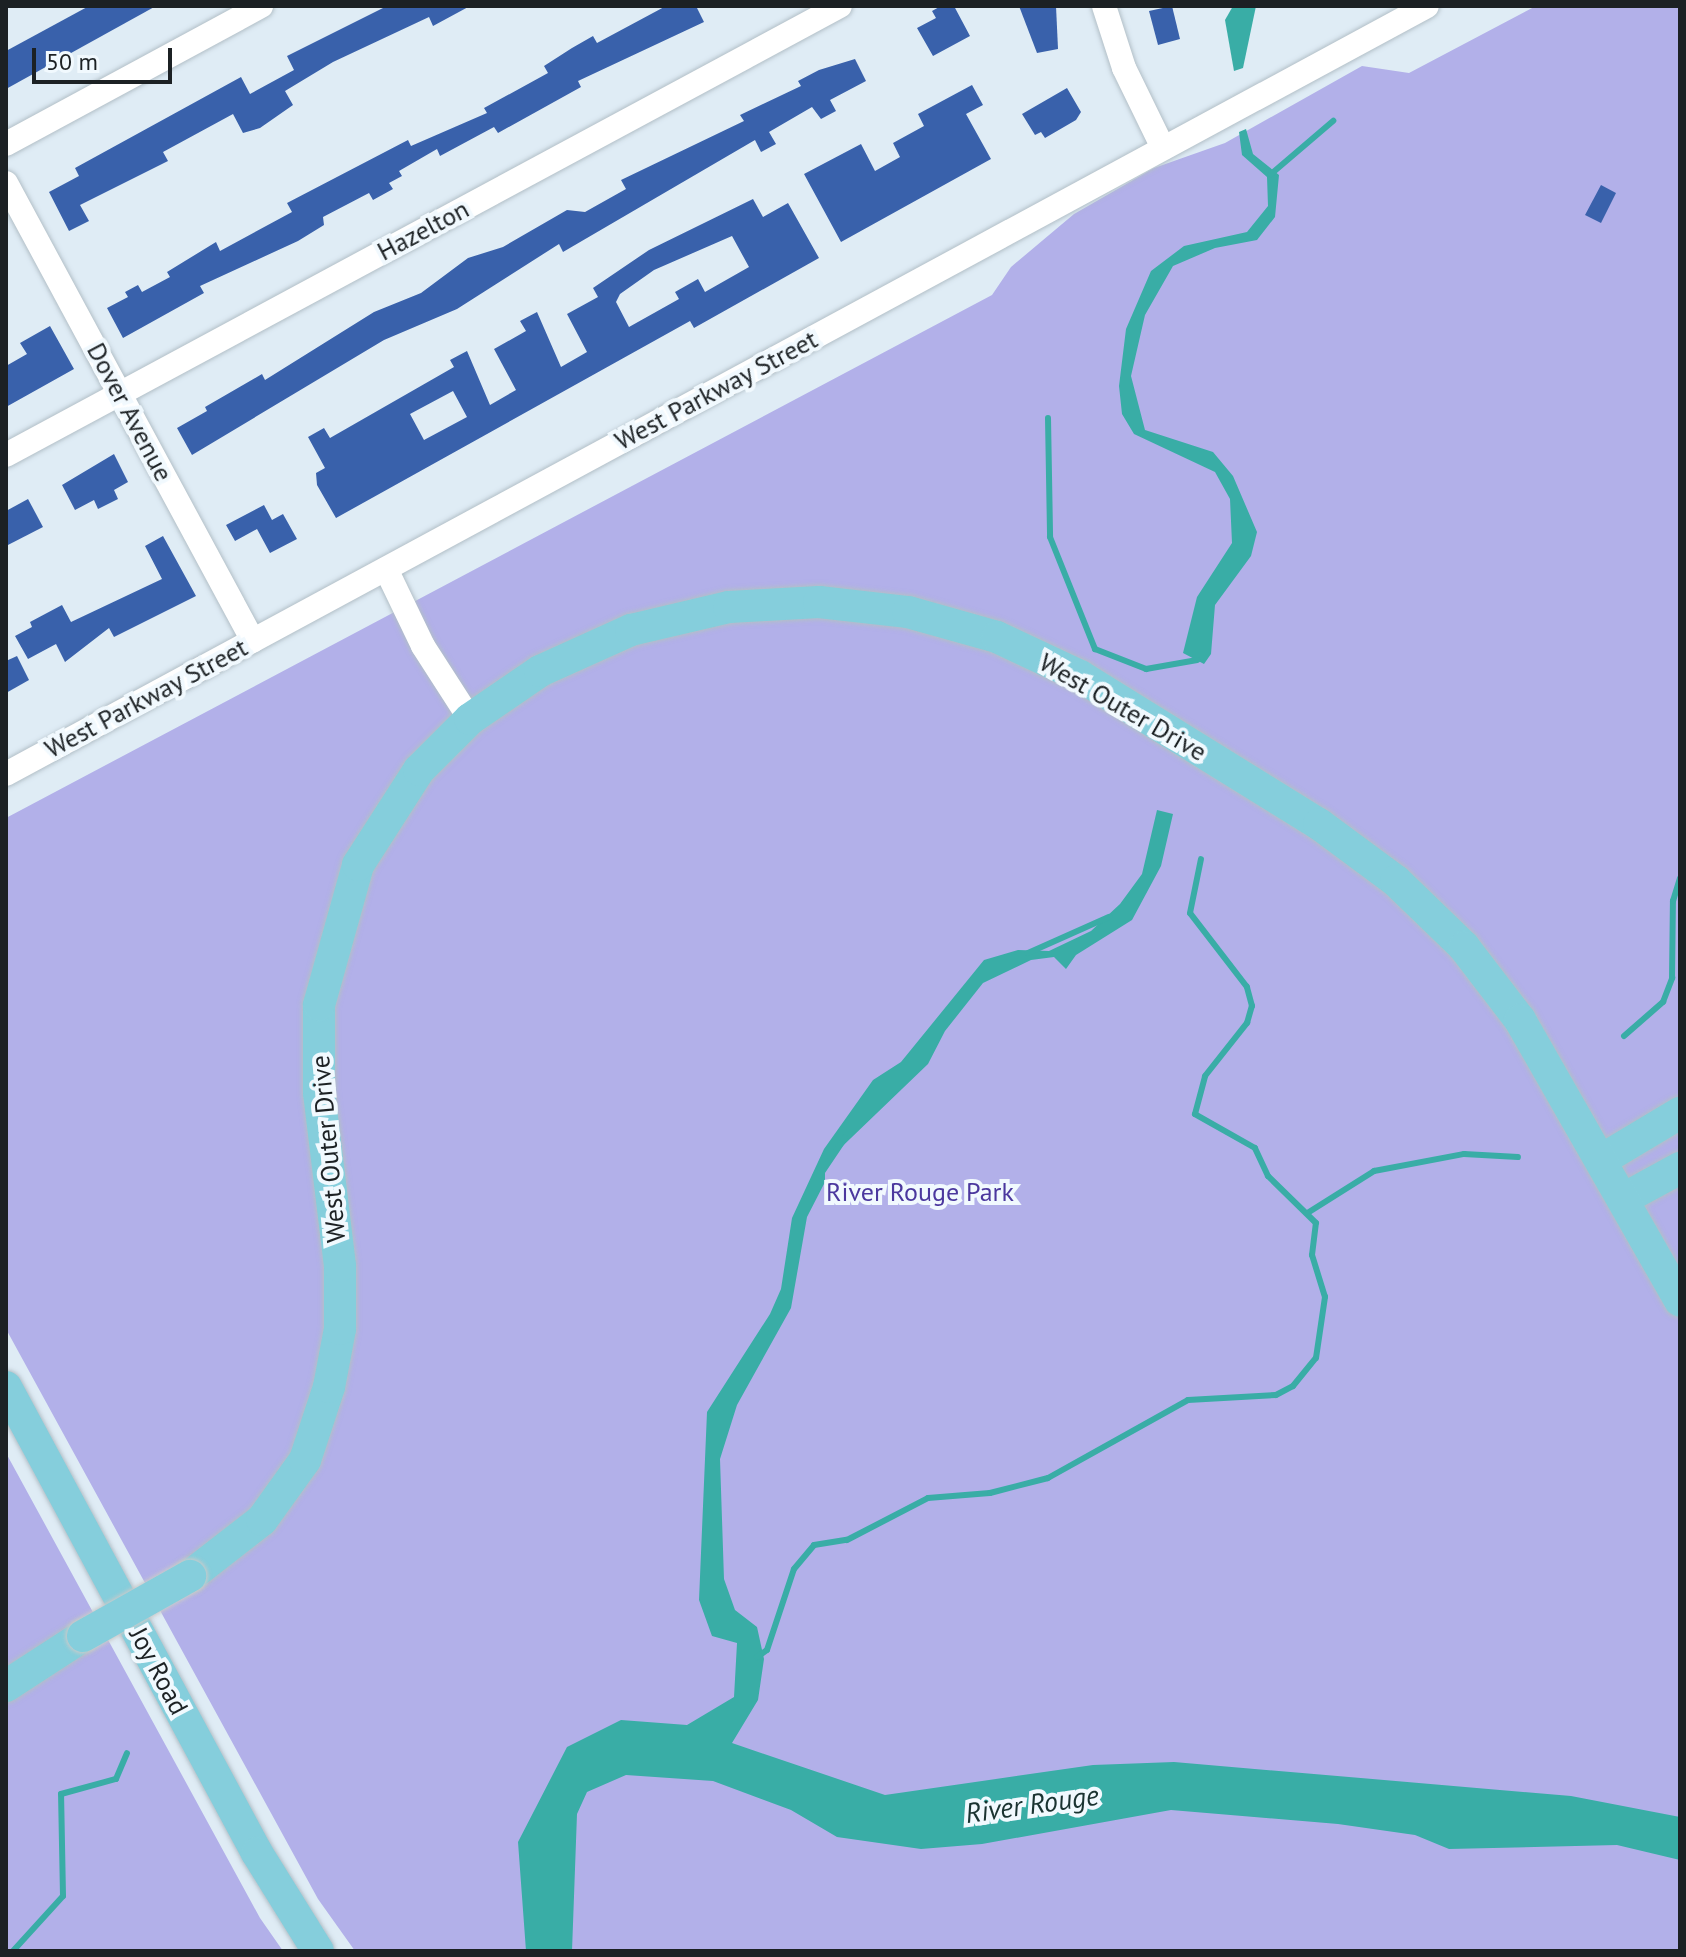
<!DOCTYPE html>
<html>
<head>
<meta charset="utf-8">
<style>
	body { margin:0 }
	#map { position:relative; width:1686px; height:1957px; overflow:hidden; background:#dfecf5; font-family:"PT Sans",sans-serif }
	div>[style] { position:absolute }
	.green>* { inset:0; background:#b2b0e9 }
	.water>* { inset:0; background:#39ada6 }
	.stream>* { height:6px; margin:-3px; padding:0 3px; transform-origin:3px; border-radius:3px; background:#39ada6 }
	.building>* { inset:0; background:#3961ab }
	.roads { filter:drop-shadow(0 0 2px #b2bfc7) drop-shadow(0 0 2px #b2bfc7) }
	.minor>* { height:24px; margin:-12px; padding:0 12px; transform-origin:12px; border-radius:12px; background:#fff }
	.major>* { height:32px; margin:-16px; padding:0 16px; transform-origin:16px; border-radius:16px; background:#85cedc }
	.bridges { filter:drop-shadow(0 0 2px #c9caca) drop-shadow(0 0 2px #c9caca) }
	.major-bridge>* { height:32px; margin:-16px; padding:0 16px; transform-origin:16px; border-radius:16px; background:#85cedc }
	span { translate:-50% -50%; white-space:nowrap; text-align:center; line-height:1.15; -webkit-text-stroke:8px #f1f9fe; paint-order:stroke }
	.street-label { font-size:26px; color:#1c2124 }
	.park-label { font-size:26px; color:#4b389e }
	.water-label { font-size:28px; color:#1a3331; font-style:italic }
	.frame { position:absolute; inset:0; border:8px solid #1c2124; pointer-events:none }
	.scale { position:absolute; left:32px; top:48px; width:140px; height:36px; box-sizing:border-box; border:4px solid #1c2124; border-top:0; padding-left:10px; font-size:24px; line-height:28px; white-space:nowrap; color:#1c2124; -webkit-text-stroke:6px #f1f9fe; paint-order:stroke }
</style>
</head>
<body>
<div id="map">
	<div class="green">
		<i style="clip-path:polygon(1536px 6px,1680px 6px,1680px 1951px,355px 1951px,318px 1899px,6px 1329px,6px 818px,992px 295px,1011px 267px,1074px 214px,1154px 168px,1225px 143px,1362px 66px,1409px 73px)"></i>
		<i style="clip-path:polygon(6px 1453px,260px 1918px,283px 1951px,6px 1951px)"></i>
	</div>
	<div class="water">
		<i style="clip-path:polygon(1233px 6px,1256px 6px,1243px 68px,1234px 71px,1225px 20px)"></i>
		<i style="clip-path:polygon(1246px 129px,1253px 154px,1279px 175px,1275px 217px,1257px 240px,1215px 248px,1173px 266px,1145px 315px,1131px 376px,1145px 430px,1213px 452px,1233px 476px,1257px 532px,1251px 556px,1215px 605px,1211px 654px,1204px 664px,1183px 653px,1197px 597px,1232px 543px,1230px 499px,1215px 472px,1134px 434px,1122px 414px,1119px 386px,1126px 329px,1151px 271px,1184px 246px,1247px 232px,1268px 206px,1267px 177px,1242px 155px,1239px 132px)"></i>
		<i style="clip-path:polygon(1157px 810px,1173px 814px,1161px 866px,1132px 920px,1076px 955px,1066px 969px,1054px 957px,1031px 960px,983px 983px,945px 1031px,928px 1064px,825px 1163px,825px 1182px,807px 1217px,791px 1308px,737px 1405px,720px 1459px,724px 1579px,735px 1610px,757px 1627px,764px 1659px,758px 1700px,732px 1743px,885px 1795px,1093px 1765px,1174px 1762px,1571px 1796px,1680px 1817px,1680px 1860px,1617px 1845px,1449px 1849px,1415px 1835px,1338px 1824px,1171px 1810px,982px 1844px,921px 1849px,837px 1837px,791px 1810px,713px 1781px,626px 1775px,587px 1792px,577px 1814px,572px 1951px,526px 1951px,518px 1842px,567px 1747px,621px 1720px,687px 1725px,734px 1697px,737px 1643px,712px 1636px,699px 1600px,707px 1412px,770px 1314px,781px 1289px,792px 1218px,824px 1149px,873px 1080px,901px 1062px,984px 960px,1018px 950px,1049px 951px,1091px 931px,1120px 904px,1142px 874px)"></i>
	</div>
	<div class="stream">
		<i style="left:1271px;top:174px;width:82px;rotate:-40.5deg"></i>
		<i style="left:1048px;top:418px;width:119px;rotate:89deg"></i>
		<i style="left:1050px;top:537px;width:121px;rotate:68.1deg"></i>
		<i style="left:1095px;top:649px;width:55px;rotate:21.4deg"></i>
		<i style="left:1146px;top:669px;width:52px;rotate:-10deg"></i>
		<i style="left:1028px;top:953px;width:89px;rotate:-24deg"></i>
		<i style="left:1624px;top:1036px;width:52px;rotate:-41.1deg"></i>
		<i style="left:1663px;top:1002px;width:26px;rotate:-69deg"></i>
		<i style="left:1672px;top:978px;width:77px;rotate:-89.3deg"></i>
		<i style="left:1673px;top:901px;width:24px;rotate:-73deg"></i>
		<i style="left:820px;top:1175px;width:45px;rotate:-56deg"></i>
		<i style="left:1309px;top:1212px;width:77px;rotate:-32.2deg"></i>
		<i style="left:1374px;top:1171px;width:92px;rotate:-10.7deg"></i>
		<i style="left:1464px;top:1154px;width:54px;rotate:3.2deg"></i>
		<i style="left:757px;top:1657px;width:12px;rotate:-35deg"></i>
		<i style="left:767px;top:1650px;width:85px;rotate:-71.6deg"></i>
		<i style="left:794px;top:1569px;width:31px;rotate:-50deg"></i>
		<i style="left:814px;top:1545px;width:33px;rotate:-9deg"></i>
		<i style="left:847px;top:1540px;width:91px;rotate:-27.4deg"></i>
		<i style="left:928px;top:1498px;width:62px;rotate:-4.6deg"></i>
		<i style="left:990px;top:1493px;width:60px;rotate:-14.5deg"></i>
		<i style="left:1048px;top:1478px;width:160px;rotate:-29.1deg"></i>
		<i style="left:1188px;top:1400px;width:88px;rotate:-3.3deg"></i>
		<i style="left:1276px;top:1395px;width:19px;rotate:-28deg"></i>
		<i style="left:1293px;top:1386px;width:36px;rotate:-51deg"></i>
		<i style="left:1316px;top:1358px;width:62px;rotate:-81.6deg"></i>
		<i style="left:1325px;top:1297px;width:44px;rotate:-107.2deg"></i>
		<i style="left:1312px;top:1255px;width:32px;rotate:-83deg"></i>
		<i style="left:1316px;top:1223px;width:67px;rotate:-135.6deg"></i>
		<i style="left:1268px;top:1176px;width:31px;rotate:-115deg"></i>
		<i style="left:1255px;top:1148px;width:69px;rotate:-150.5deg"></i>
		<i style="left:1195px;top:1114px;width:39px;rotate:-75deg"></i>
		<i style="left:1205px;top:1076px;width:68px;rotate:-51.6deg"></i>
		<i style="left:1247px;top:1023px;width:18px;rotate:-74deg"></i>
		<i style="left:1252px;top:1006px;width:20px;rotate:-105deg"></i>
		<i style="left:1247px;top:987px;width:93px;rotate:-127.6deg"></i>
		<i style="left:1190px;top:913px;width:55px;rotate:-78.5deg"></i>
		<i style="left:13px;top:1951px;width:74px;rotate:-47.7deg"></i>
		<i style="left:63px;top:1896px;width:102px;rotate:-91.1deg"></i>
		<i style="left:61px;top:1794px;width:57px;rotate:-15.3deg"></i>
		<i style="left:116px;top:1779px;width:28px;rotate:-67deg"></i>
	</div>
	<div class="building">
		<i style="clip-path:polygon(89px 6px,156px 6px,6px 89px,6px 51px)"></i>
		<i style="clip-path:polygon(387px 6px,470px 6px,433px 26px,429px 17px,333px 62px,285px 91px,293px 105px,260px 128px,243px 133px,233px 114px,163px 152px,168px 161px,80px 205px,89px 221px,69px 231px,49px 192px,79px 176px,75px 168px,241px 77px,250px 94px,294px 70px,287px 56px)"></i>
		<i style="clip-path:polygon(666px 6px,696px 6px,704px 22px,578px 81px,581px 87px,498px 133px,494px 127px,440px 156px,437px 149px,399px 171px,402px 176px,389px 183px,393px 189px,373px 200px,369px 193px,323px 217px,324px 225px,298px 241px,200px 286px,204px 293px,123px 338px,107px 308px,128px 297px,125px 292px,138px 285px,142px 292px,170px 277px,167px 272px,216px 242px,220px 251px,292px 212px,287px 203px,408px 140px,411px 146px,487px 113px,484px 108px,548px 73px,544px 66px,572px 48px,593px 36px,597px 43px)"></i>
		<i style="clip-path:polygon(941px 6px,954px 6px,970px 36px,933px 56px,917px 28px,936px 18px,932px 11px)"></i>
		<i style="clip-path:polygon(1019px 6px,1056px 6px,1058px 49px,1037px 53px)"></i>
		<i style="clip-path:polygon(1172px 6px,1180px 39px,1158px 45px,1149px 11px)"></i>
		<i style="clip-path:polygon(855px 59px,866px 81px,830px 100px,836px 111px,821px 119px,812px 107px,769px 132px,776px 144px,761px 152px,755px 140px,563px 252px,559px 244px,457px 309px,384px 340px,192px 455px,177px 428px,207px 411px,205px 407px,262px 374px,265px 380px,374px 312px,421px 293px,468px 258px,503px 247px,567px 210px,585px 212px,626px 189px,621px 180px,744px 121px,740px 115px,801px 86px,798px 81px,819px 70px)"></i>
		<i style="clip-path:polygon(972px 85px,983px 105px,966px 114px,991px 159px,841px 242px,804px 174px,861px 144px,875px 171px,900px 157px,893px 143px,924px 126px,918px 114px)"></i>
		<i style="clip-path:polygon(1067px 88px,1081px 112px,1076px 120px,1045px 138px,1041px 132px,1035px 135px,1022px 114px)"></i>
		<i style="clip-path:polygon(1601px 185px,1616px 193px,1601px 223px,1585px 215px)"></i>
		<i style="clip-path:polygon(evenodd,753px 199px,763px 217px,788px 203px,819px 258px,694px 328px,690px 321px,336px 518px,317px 485px,316px 473px,325px 468px,308px 437px,324px 428px,330px 438px,454px 367px,450px 360px,467px 351px,490px 405px,516px 390px,494px 349px,526px 331px,520px 321px,537px 312px,561px 367px,587px 352px,567px 314px,598px 297px,593px 288px,649px 250px,753px 199px,732px 236px,749px 267px,705px 292px,698px 279px,675px 292px,679px 299px,629px 327px,616px 302px,620px 294px,654px 270px,732px 236px,753px 199px,453px 391px,467px 417px,424px 440px,410px 414px,453px 391px)"></i>
		<i style="clip-path:polygon(50px 326px,74px 369px,6px 407px,6px 366px,27px 354px,20px 343px)"></i>
		<i style="clip-path:polygon(114px 454px,128px 482px,114px 490px,118px 499px,98px 509px,94px 500px,75px 510px,62px 485px)"></i>
		<i style="clip-path:polygon(28px 499px,43px 527px,6px 546px,6px 511px)"></i>
		<i style="clip-path:polygon(264px 505px,272px 520px,283px 514px,297px 539px,270px 553px,257px 529px,235px 541px,226px 525px)"></i>
		<i style="clip-path:polygon(163px 536px,196px 596px,114px 637px,109px 628px,65px 662px,56px 644px,28px 659px,15px 636px,32px 627px,30px 622px,62px 605px,71px 622px,162px 579px,145px 546px)"></i>
		<i style="clip-path:polygon(17px 656px,29px 680px,6px 693px,6px 661px)"></i>
	</div>
	<div class="roads">
		<div class="minor">
			<i style="left:1104px;top:6px;width:65px;rotate:72.1deg"></i>
			<i style="left:1124px;top:68px;width:89px;rotate:64deg"></i>
			<i style="left:6px;top:144px;width:290px;rotate:-28.4deg"></i>
			<i style="left:6px;top:183px;width:520px;rotate:61.66deg"></i>
			<i style="left:6px;top:455px;width:947px;rotate:-28.3deg"></i>
			<i style="left:386px;top:569px;width:85px;rotate:64.3deg"></i>
			<i style="left:423px;top:646px;width:87px;rotate:57.2deg"></i>
			<i style="left:6px;top:774px;width:1615px;rotate:-28.39deg"></i>
		</div>
		<div class="major">
			<i style="left:1603px;top:1159px;width:90px;rotate:-30.9deg"></i>
			<i style="left:1625px;top:1198px;width:63px;rotate:-28.6deg"></i>
			<i style="left:6px;top:1387px;width:529px;rotate:61.69deg"></i>
			<i style="left:257px;top:1853px;width:115px;rotate:58.1deg"></i>
			<i style="left:190px;top:1576px;width:91px;rotate:-37.9deg"></i>
			<i style="left:262px;top:1520px;width:74px;rotate:-54.4deg"></i>
			<i style="left:305px;top:1460px;width:77px;rotate:-71.8deg"></i>
			<i style="left:329px;top:1387px;width:59px;rotate:-79.3deg"></i>
			<i style="left:340px;top:1329px;width:63px;rotate:-90deg"></i>
			<i style="left:340px;top:1266px;width:174px;rotate:-96.9deg"></i>
			<i style="left:319px;top:1093px;width:88px;rotate:-90deg"></i>
			<i style="left:319px;top:1005px;width:145px;rotate:-74.4deg"></i>
			<i style="left:358px;top:865px;width:113px;rotate:-57.3deg"></i>
			<i style="left:419px;top:770px;width:72px;rotate:-45deg"></i>
			<i style="left:470px;top:719px;width:85px;rotate:-34.4deg"></i>
			<i style="left:540px;top:671px;width:100px;rotate:-24.3deg"></i>
			<i style="left:631px;top:630px;width:101px;rotate:-13.2deg"></i>
			<i style="left:729px;top:607px;width:90px;rotate:-3.2deg"></i>
			<i style="left:819px;top:602px;width:90px;rotate:6.4deg"></i>
			<i style="left:908px;top:612px;width:92px;rotate:15.7deg"></i>
			<i style="left:997px;top:637px;width:92px;rotate:25.2deg"></i>
			<i style="left:1080px;top:676px;width:281px;rotate:31.8deg"></i>
			<i style="left:1319px;top:824px;width:96px;rotate:36.5deg"></i>
			<i style="left:1396px;top:881px;width:95px;rotate:44.1deg"></i>
			<i style="left:1464px;top:947px;width:92px;rotate:52.5deg"></i>
			<i style="left:1520px;top:1020px;width:323px;rotate:60.3deg"></i>
			<i style="left:6px;top:1686px;width:92px;rotate:-33deg"></i>
		</div>
	</div>
	<div class="bridges">
		<div class="major-bridge">
			<i style="left:83px;top:1636px;width:123px;rotate:-29.3deg"></i>
		</div>
	</div>
	<div class="street-label">
		<span style="left:423px;top:230px;rotate:-28deg">Hazelton</span>
		<span style="left:716px;top:390px;rotate:-28deg">West Parkway Street</span>
		<span style="left:130px;top:412px;rotate:62deg">Dover Avenue</span>
		<span style="left:146px;top:698px;rotate:-28deg">West Parkway Street</span>
		<span style="left:1123px;top:707px;rotate:30deg">West Outer Drive</span>
		<span style="left:328px;top:1149px;rotate:-95deg">West Outer Drive</span>
		<span style="left:159px;top:1671px;rotate:62deg">Joy Road</span>
	</div>
	<div class="park-label">
		<span style="left:920px;top:1192px">River Rouge Park</span>
	</div>
	<div class="water-label">
		<span style="left:1032px;top:1804px;rotate:-8deg">River Rouge</span>
	</div>
	<div class="frame"></div>
	<div class="scale">50 m</div>
</div>
</body>
</html>
